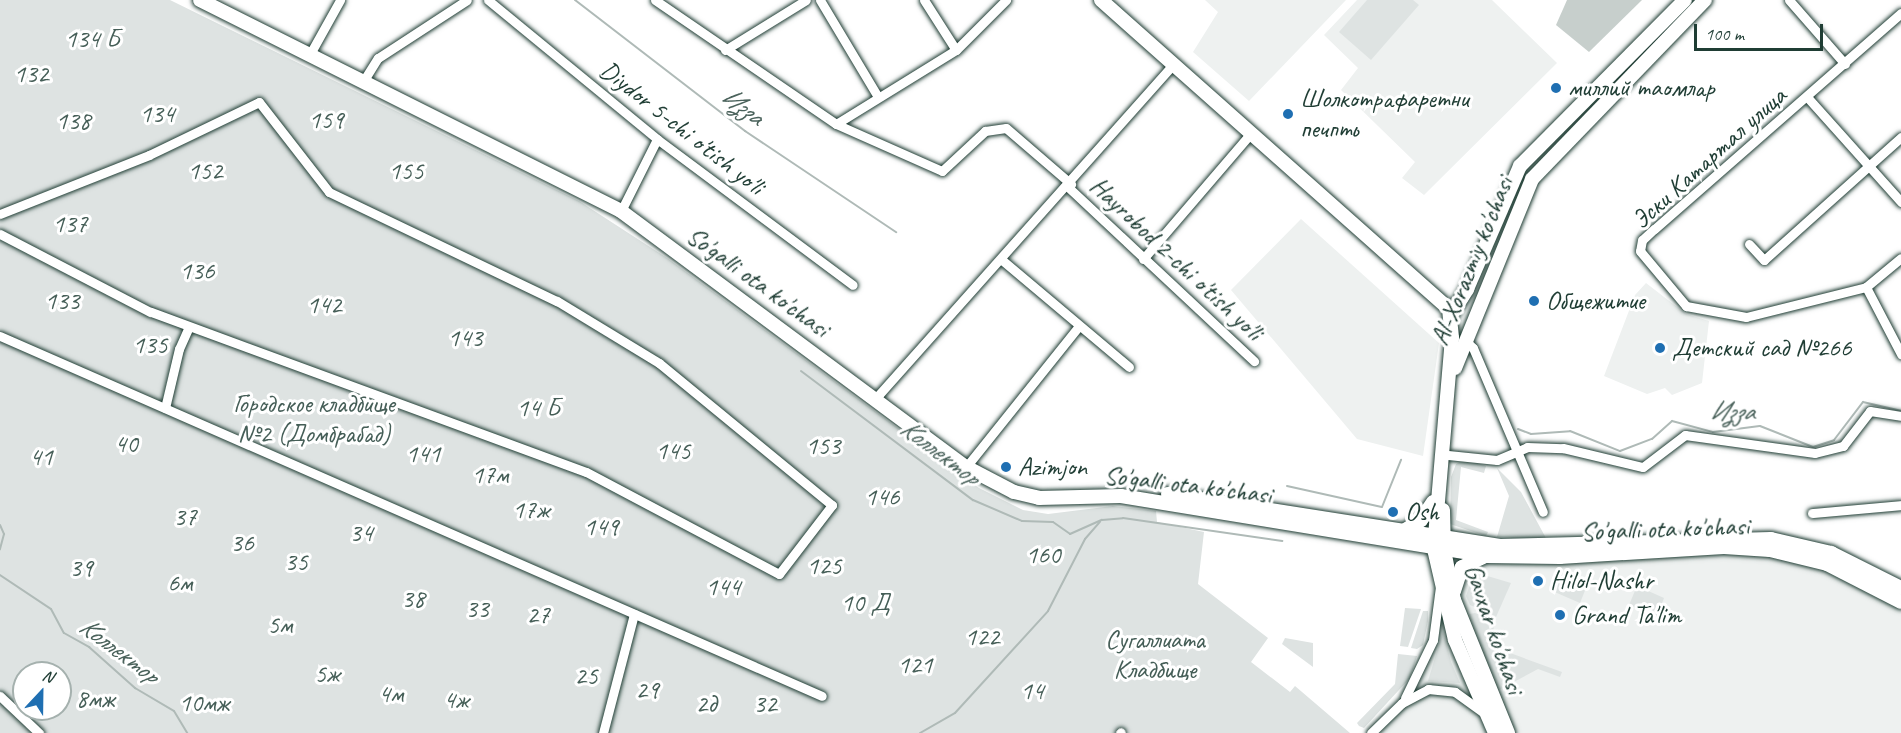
<!DOCTYPE html>
<html>
<head>
<meta charset="utf-8">
<style>
	body { margin:0 }
	#map { position:relative; width:1901px; height:733px; overflow:hidden; background:#fff; font-family:Caveat,sans-serif }
	div>[style] { position:absolute }
	.built>* { inset:0; background:#eef1f0 }
	.green>* { inset:0; background:#dee3e2 }
	.stream>* { height:2px; margin:-1px; padding:0 1px; transform-origin:1px; border-radius:1px; background:#afbab7 }
	.building>* { inset:0; background:#c7cfcc }
	.roads { filter:drop-shadow(0 0 2px #1f3d34) drop-shadow(0 0 2px #1f3d34) }
	.minor>* { height:9px; margin:-4.5px; padding:0 4.5px; transform-origin:4.5px; border-radius:4.5px; background:#fff }
	.secondary>* { height:14px; margin:-7px; padding:0 7px; transform-origin:7px; border-radius:7px; background:#fff }
	.dots>* { width:16px; height:16px; translate:-50% -50%; box-sizing:border-box; border:3px solid #fff; border-radius:50% }
	span { translate:-50% -50%; white-space:nowrap; text-align:center; line-height:1.15; -webkit-text-stroke:6px #fff; paint-order:stroke }
	.park-label { font-size:26px; color:#455e57 }
	.poi-label { font-size:26px; color:#1f3d34 }
	.left { translate:0 -50%; text-align:left }
	.street-label { font-size:26px; color:#1f3d34 }
	.water-label { font-size:27px; color:#4a625b; font-style:italic }
	.north { position:absolute; left:12px; top:661px; width:60px; height:60px; box-sizing:border-box; background:#fff; border:2px solid #a5b1ae; border-radius:50%; rotate:22deg; font-size:16px; font-weight:700; line-height:24px; text-align:center; color:#1f3d34 }
	.north::after { content:''; display:block; margin:auto; width:21px; height:27px; background:#1f6fb2; clip-path:polygon(50% 0,100% 100%,50% 72%,0 100%) }
	.scale { position:absolute; left:1694px; top:24px; width:129px; height:27px; box-sizing:border-box; border:3px solid #1f3d34; border-top:0; padding-left:8px; font-size:18px; line-height:21px; white-space:nowrap; color:#1f3d34; -webkit-text-stroke:4px #fff; paint-order:stroke }
</style>
</head>
<body>
<div id="map">
	<div class="built">
		<i style="clip-path:polygon(1205px 0,1346px 0,1249px 101px,1193px 52px,1218px 12px)"></i>
		<i style="clip-path:polygon(1357px 0,1492px 0,1557px 63px,1424px 195px,1402px 178px,1415px 162px,1341px 90px,1358px 68px,1324px 35px)"></i>
		<i style="clip-path:polygon(1301px 219px,1439px 343px,1423px 456px,1357px 439px,1231px 290px)"></i>
		<i style="clip-path:polygon(1646px 283px,1686px 314px,1709px 321px,1702px 383px,1672px 395px,1665px 388px,1647px 394px,1604px 376px,1635px 295px)"></i>
		<i style="clip-path:polygon(1693px 548px,1785px 553px,1901px 602px,1901px 733px,1371px 733px,1402px 703px,1437px 618px,1434px 549px)"></i>
	</div>
	<div class="green">
		<i style="clip-path:polygon(evenodd,0 0,170px 0,579px 201px,667px 258px,979px 488px,1023px 510px,1048px 514px,1113px 506px,1156px 511px,1157px 522px,1204px 532px,1198px 584px,1268px 638px,1251px 662px,1290px 692px,1295px 686px,1350px 733px,0 733px,0 0,24px 673px,60px 673px,60px 709px,24px 709px,24px 673px)"></i>
		<i style="clip-path:polygon(1367px 0,1413px 0,1419px 5px,1371px 60px,1339px 32px)"></i>
		<i style="clip-path:polygon(1466px 459px,1486px 466px,1484px 473px,1461px 467px,1456px 520px,1488px 532px,1486px 536px,1450px 524px,1451px 477px,1456px 464px)"></i>
		<i style="clip-path:polygon(1497px 468px,1521px 492px,1547px 540px,1497px 537px,1509px 496px)"></i>
		<i style="clip-path:polygon(1474px 572px,1511px 583px,1496px 617px,1470px 605px,1466px 596px)"></i>
		<i style="clip-path:polygon(1566px 579px,1586px 588px,1580px 603px,1550px 590px,1554px 580px)"></i>
		<i style="clip-path:polygon(1637px 586px,1664px 598px,1657px 617px,1629px 605px)"></i>
		<i style="clip-path:polygon(1405px 608px,1421px 609px,1408px 647px,1400px 646px)"></i>
		<i style="clip-path:polygon(1423px 611px,1428px 611px,1428px 621px,1423px 645px,1417px 649px,1411px 648px)"></i>
		<i style="clip-path:polygon(1475px 613px,1496px 622px,1488px 645px,1562px 672px,1560px 677px,1538px 669px,1497px 691px,1476px 640px,1469px 614px)"></i>
		<i style="clip-path:polygon(1443px 631px,1451px 662px,1460px 683px,1428px 681px)"></i>
		<i style="clip-path:polygon(1285px 638px,1313px 643px,1313px 667px,1282px 644px)"></i>
		<i style="clip-path:polygon(1398px 654px,1417px 656px,1410px 678px,1364px 728px,1359px 726px,1357px 723px,1395px 684px)"></i>
	</div>
	<div class="stream">
		<i style="left:575px;top:0;width:215px;rotate:37.6deg"></i>
		<i style="left:745px;top:131px;width:182px;rotate:33.8deg"></i>
		<i style="left:801px;top:371px;width:215px;rotate:36.9deg"></i>
		<i style="left:973px;top:500px;width:53px;rotate:23.2deg"></i>
		<i style="left:1022px;top:521px;width:31px;rotate:2deg"></i>
		<i style="left:1053px;top:522px;width:21px;rotate:35deg"></i>
		<i style="left:1070px;top:534px;width:35px;rotate:-24deg"></i>
		<i style="left:1102px;top:520px;width:21px;rotate:-5deg"></i>
		<i style="left:1123px;top:518px;width:161px;rotate:8.2deg"></i>
		<i style="left:1518px;top:429px;width:14px;rotate:21deg"></i>
		<i style="left:1531px;top:434px;width:39px;rotate:-4deg"></i>
		<i style="left:1570px;top:431px;width:54px;rotate:21.8deg"></i>
		<i style="left:1620px;top:451px;width:34px;rotate:-21deg"></i>
		<i style="left:1652px;top:439px;width:27px;rotate:-42deg"></i>
		<i style="left:1672px;top:421px;width:42px;rotate:15deg"></i>
		<i style="left:1713px;top:432px;width:47px;rotate:-7.3deg"></i>
		<i style="left:1760px;top:426px;width:57px;rotate:21.6deg"></i>
		<i style="left:1813px;top:447px;width:22px;rotate:-18deg"></i>
		<i style="left:1834px;top:440px;width:48px;rotate:-52.7deg"></i>
		<i style="left:1863px;top:402px;width:39px;rotate:13deg"></i>
		<i style="left:1287px;top:486px;width:97px;rotate:12.5deg"></i>
		<i style="left:1382px;top:507px;width:51px;rotate:-68deg"></i>
		<i style="left:0;top:525px;width:10px;rotate:66deg"></i>
		<i style="left:4px;top:534px;width:16px;rotate:105deg"></i>
		<i style="left:0;top:575px;width:61px;rotate:33.7deg"></i>
		<i style="left:51px;top:609px;width:27px;rotate:62deg"></i>
		<i style="left:64px;top:633px;width:29px;rotate:29deg"></i>
		<i style="left:89px;top:647px;width:62px;rotate:41.7deg"></i>
		<i style="left:135px;top:688px;width:45px;rotate:30.5deg"></i>
		<i style="left:174px;top:711px;width:26px;rotate:59deg"></i>
		<i style="left:920px;top:733px;width:40px;rotate:-29.7deg"></i>
		<i style="left:955px;top:713px;width:138px;rotate:-47.6deg"></i>
		<i style="left:1048px;top:611px;width:81px;rotate:-62.8deg"></i>
		<i style="left:1085px;top:539px;width:23px;rotate:-49deg"></i>
	</div>
	<div class="building">
		<i style="clip-path:polygon(1567px 0,1642px 0,1589px 52px,1556px 25px)"></i>
	</div>
	<div class="roads">
		<div class="minor">
			<i style="left:488px;top:0;width:219px;rotate:39.4deg"></i>
			<i style="left:657px;top:139px;width:244px;rotate:36.7deg"></i>
			<i style="left:655px;top:0;width:219px;rotate:34.4deg"></i>
			<i style="left:836px;top:124px;width:116px;rotate:23.9deg"></i>
			<i style="left:942px;top:171px;width:59px;rotate:-42.9deg"></i>
			<i style="left:985px;top:131px;width:21px;rotate:-8deg"></i>
			<i style="left:1006px;top:128px;width:86px;rotate:40.7deg"></i>
			<i style="left:820px;top:0;width:113px;rotate:59.1deg"></i>
			<i style="left:924px;top:0;width:59px;rotate:57.4deg"></i>
			<i style="left:1789px;top:0;width:85px;rotate:48.8deg"></i>
			<i style="left:1901px;top:13px;width:328px;rotate:138.8deg"></i>
			<i style="left:1654px;top:229px;width:16px;rotate:137deg"></i>
			<i style="left:1642px;top:240px;width:11px;rotate:100deg"></i>
			<i style="left:1640px;top:251px;width:72px;rotate:50.1deg"></i>
			<i style="left:1686px;top:306px;width:61px;rotate:10.4deg"></i>
			<i style="left:1746px;top:317px;width:124px;rotate:-14deg"></i>
			<i style="left:1866px;top:287px;width:45px;rotate:-39.6deg"></i>
			<i style="left:725px;top:50px;width:95px;rotate:-31.7deg"></i>
			<i style="left:310px;top:54px;width:62px;rotate:-60.9deg"></i>
			<i style="left:364px;top:80px;width:26px;rotate:-58deg"></i>
			<i style="left:378px;top:58px;width:106px;rotate:-33.1deg"></i>
			<i style="left:1808px;top:98px;width:140px;rotate:48.2deg"></i>
			<i style="left:836px;top:124px;width:141px;rotate:-31.7deg"></i>
			<i style="left:956px;top:50px;width:71px;rotate:-45deg"></i>
			<i style="left:1068px;top:187px;width:255px;rotate:43.1deg"></i>
			<i style="left:621px;top:211px;width:80px;rotate:-63.4deg"></i>
			<i style="left:0;top:214px;width:160px;rotate:-21.6deg"></i>
			<i style="left:149px;top:155px;width:122px;rotate:-25.7deg"></i>
			<i style="left:259px;top:102px;width:114px;rotate:52.1deg"></i>
			<i style="left:329px;top:192px;width:253px;rotate:25.6deg"></i>
			<i style="left:557px;top:301px;width:119px;rotate:31.3deg"></i>
			<i style="left:659px;top:363px;width:224px;rotate:39.4deg"></i>
			<i style="left:832px;top:505px;width:87px;rotate:127.5deg"></i>
			<i style="left:779px;top:574px;width:218px;rotate:-152.1deg"></i>
			<i style="left:586px;top:472px;width:464px;rotate:-159.8deg"></i>
			<i style="left:150px;top:312px;width:169px;rotate:-152.5deg"></i>
			<i style="left:1749px;top:244px;width:22px;rotate:47deg"></i>
			<i style="left:1764px;top:260px;width:184px;rotate:-41.9deg"></i>
			<i style="left:1143px;top:259px;width:167px;rotate:-49.4deg"></i>
			<i style="left:1002px;top:260px;width:166px;rotate:40.1deg"></i>
			<i style="left:1866px;top:287px;width:76px;rotate:62.4deg"></i>
			<i style="left:0;top:336px;width:897px;rotate:23.65deg"></i>
			<i style="left:1466px;top:341px;width:10px;rotate:45deg"></i>
			<i style="left:1473px;top:348px;width:178px;rotate:66.9deg"></i>
			<i style="left:875px;top:399px;width:450px;rotate:-48.3deg"></i>
			<i style="left:165px;top:408px;width:61px;rotate:-76.7deg"></i>
			<i style="left:179px;top:349px;width:24px;rotate:-66deg"></i>
			<i style="left:1448px;top:455px;width:49px;rotate:5.8deg"></i>
			<i style="left:1497px;top:460px;width:33px;rotate:-23deg"></i>
			<i style="left:1527px;top:447px;width:36px;rotate:2deg"></i>
			<i style="left:1563px;top:448px;width:82px;rotate:13.4deg"></i>
			<i style="left:1643px;top:467px;width:53px;rotate:-37.3deg"></i>
			<i style="left:1685px;top:435px;width:131px;rotate:7.9deg"></i>
			<i style="left:1815px;top:453px;width:29px;rotate:-14deg"></i>
			<i style="left:1843px;top:446px;width:44px;rotate:-52.4deg"></i>
			<i style="left:1870px;top:411px;width:31px;rotate:9deg"></i>
			<i style="left:966px;top:467px;width:179px;rotate:-51.3deg"></i>
			<i style="left:1812px;top:513px;width:89px;rotate:-5.1deg"></i>
			<i style="left:0;top:696px;width:54px;rotate:43.5deg"></i>
			<i style="left:1405px;top:698px;width:64px;rotate:-64.2deg"></i>
			<i style="left:1433px;top:640px;width:53px;rotate:-82.5deg"></i>
			<i style="left:603px;top:733px;width:123px;rotate:-75.4deg"></i>
			<i style="left:1120px;top:733px;width:1px;rotate:-45deg"></i>
			<i style="left:1371px;top:733px;width:43px;rotate:-44.1deg"></i>
			<i style="left:1402px;top:703px;width:30px;rotate:-28deg"></i>
			<i style="left:1428px;top:689px;width:27px;rotate:6deg"></i>
			<i style="left:1455px;top:692px;width:36px;rotate:36deg"></i>
		</div>
		<div class="secondary">
			<i style="left:200px;top:0;width:471px;rotate:26.6deg"></i>
			<i style="left:621px;top:211px;width:430px;rotate:36.6deg"></i>
			<i style="left:966px;top:467px;width:54px;rotate:27.5deg"></i>
			<i style="left:1014px;top:492px;width:26px;rotate:13deg"></i>
			<i style="left:1039px;top:498px;width:82px;rotate:-1.4deg"></i>
			<i style="left:1121px;top:496px;width:371px;rotate:9.3deg"></i>
			<i style="left:1487px;top:556px;width:73px;rotate:0.8deg"></i>
			<i style="left:1560px;top:557px;width:164px;rotate:-3.5deg"></i>
			<i style="left:1724px;top:547px;width:46px;rotate:3.7deg"></i>
			<i style="left:1770px;top:550px;width:59px;rotate:13.8deg"></i>
			<i style="left:1827px;top:564px;width:83px;rotate:27.2deg"></i>
			<i style="left:1101px;top:0;width:465px;rotate:41.6deg"></i>
			<i style="left:1449px;top:309px;width:29px;rotate:84deg"></i>
			<i style="left:1452px;top:338px;width:212px;rotate:94.9deg"></i>
			<i style="left:1434px;top:549px;width:93px;rotate:77deg"></i>
			<i style="left:1455px;top:640px;width:101px;rotate:66.7deg"></i>
			<i style="left:1451px;top:315px;width:31px;rotate:-58deg"></i>
			<i style="left:1467px;top:289px;width:134px;rotate:-66.7deg"></i>
			<i style="left:1520px;top:166px;width:234px;rotate:-45.2deg"></i>
			<i style="left:1455px;top:368px;width:204px;rotate:-67.8deg"></i>
			<i style="left:1532px;top:179px;width:249px;rotate:-46deg"></i>
			<i style="left:1168px;top:494px;width:336px;rotate:8.9deg"></i>
			<i style="left:1500px;top:546px;width:271px;rotate:-1.5deg"></i>
			<i style="left:1771px;top:539px;width:62px;rotate:13.1deg"></i>
			<i style="left:1831px;top:553px;width:78px;rotate:26.6deg"></i>
			<i style="left:1443px;top:510px;width:40px;rotate:88.6deg"></i>
			<i style="left:1444px;top:550px;width:51px;rotate:78.7deg"></i>
			<i style="left:1454px;top:600px;width:144px;rotate:67.9deg"></i>
			<i style="left:1402px;top:532px;width:22px;rotate:-32deg"></i>
			<i style="left:1421px;top:520px;width:22px;rotate:-56deg"></i>
			<i style="left:1454px;top:591px;width:25px;rotate:-72deg"></i>
			<i style="left:1462px;top:567px;width:23px;rotate:-25deg"></i>
		</div>
	</div>
	<div class="dots">
		<i style="left:1556px;top:88px;background:#1f6fb2"></i>
		<i style="left:1288px;top:114px;background:#1f6fb2"></i>
		<i style="left:1534px;top:301px;background:#1f6fb2"></i>
		<i style="left:1660px;top:348px;background:#1f6fb2"></i>
		<i style="left:1006px;top:467px;background:#1f6fb2"></i>
		<i style="left:1393px;top:512px;background:#1f6fb2"></i>
		<i style="left:1538px;top:581px;background:#1f6fb2"></i>
		<i style="left:1560px;top:615px;background:#1f6fb2"></i>
	</div>
	<div class="park-label">
		<span style="left:92px;top:39px">134 Б</span>
		<span style="left:31px;top:74px">132</span>
		<span style="left:157px;top:114px">134</span>
		<span style="left:326px;top:120px">159</span>
		<span style="left:73px;top:121px">138</span>
		<span style="left:205px;top:171px">152</span>
		<span style="left:406px;top:171px">155</span>
		<span style="left:70px;top:224px">137</span>
		<span style="left:197px;top:271px">136</span>
		<span style="left:62px;top:301px">133</span>
		<span style="left:324px;top:305px">142</span>
		<span style="left:465px;top:338px">143</span>
		<span style="left:150px;top:345px">135</span>
		<span style="left:314px;top:419px">Городское кладбище<br>№2 (Домбрабад)</span>
		<span style="left:538px;top:408px">14 Б</span>
		<span style="left:126px;top:444px">40</span>
		<span style="left:823px;top:446px">153</span>
		<span style="left:673px;top:451px">145</span>
		<span style="left:423px;top:454px">141</span>
		<span style="left:41px;top:457px">41</span>
		<span style="left:490px;top:475px">17м</span>
		<span style="left:882px;top:497px">146</span>
		<span style="left:531px;top:510px">17ж</span>
		<span style="left:185px;top:517px">37</span>
		<span style="left:601px;top:527px">149</span>
		<span style="left:361px;top:533px">34</span>
		<span style="left:242px;top:543px">36</span>
		<span style="left:1043px;top:555px">160</span>
		<span style="left:296px;top:562px">35</span>
		<span style="left:824px;top:566px">125</span>
		<span style="left:81px;top:568px">39</span>
		<span style="left:180px;top:583px">6м</span>
		<span style="left:723px;top:587px">144</span>
		<span style="left:413px;top:599px">38</span>
		<span style="left:865px;top:603px">10 Д</span>
		<span style="left:477px;top:609px">33</span>
		<span style="left:538px;top:615px">27</span>
		<span style="left:280px;top:625px">5м</span>
		<span style="left:982px;top:637px">122</span>
		<span style="left:1155px;top:655px">Сугаллиата<br>Кладбище</span>
		<span style="left:915px;top:665px">121</span>
		<span style="left:327px;top:674px">5ж</span>
		<span style="left:586px;top:676px">25</span>
		<span style="left:647px;top:690px">29</span>
		<span style="left:1032px;top:691px">14</span>
		<span style="left:391px;top:694px">4м</span>
		<span style="left:95px;top:699px">8мж</span>
		<span style="left:456px;top:700px">4ж</span>
		<span style="left:204px;top:703px">10мж</span>
		<span style="left:706px;top:704px">2д</span>
		<span style="left:765px;top:704px">32</span>
	</div>
	<div class="poi-label">
		<span class="left" style="left:1568px;top:88px">миллий таомлар</span>
		<span class="left" style="left:1300px;top:114px">Шолкотрафаретни<br>печпть</span>
		<span class="left" style="left:1546px;top:301px">Общежитие</span>
		<span class="left" style="left:1672px;top:348px">Детский сад №266</span>
		<span class="left" style="left:1018px;top:467px">Azimjon</span>
		<span class="left" style="left:1405px;top:512px">Osh</span>
		<span class="left" style="left:1550px;top:581px">Hilol-Nashr</span>
		<span class="left" style="left:1572px;top:615px">Grand Ta'lim</span>
	</div>
	<div class="street-label">
		<span style="left:682px;top:128px;rotate:38deg">Diydor 5-chi o'tish yo'li</span>
		<span style="left:1709px;top:158px;rotate:-42deg">Эски Катартал улица</span>
		<span style="left:1176px;top:259px;rotate:43deg">Hayrobod 2-chi o'tish yo'li</span>
		<span style="left:1472px;top:261px;rotate:-68deg">Al-Xorazmiy ko'chasi</span>
		<span style="left:758px;top:282px;rotate:36deg">So'galli ota ko'chasi</span>
		<span style="left:1188px;top:485px;rotate:7deg">So'galli ota ko'chasi</span>
		<span style="left:1665px;top:529px;rotate:-2deg">So'galli ota ko'chasi</span>
		<span style="left:1494px;top:629px;rotate:71deg">Gavxar ko'chasi</span>
	</div>
	<div class="water-label">
		<span style="left:743px;top:106px;rotate:37deg">Изза</span>
		<span style="left:1732px;top:411px;rotate:1deg">Изза</span>
		<span style="left:940px;top:452px;rotate:37deg">Коллектор</span>
		<span style="left:119px;top:650px;rotate:37deg">Коллектор</span>
	</div>
	<div class="north">N</div>
	<div class="scale">100 m</div>
</div>
</body>
</html>
